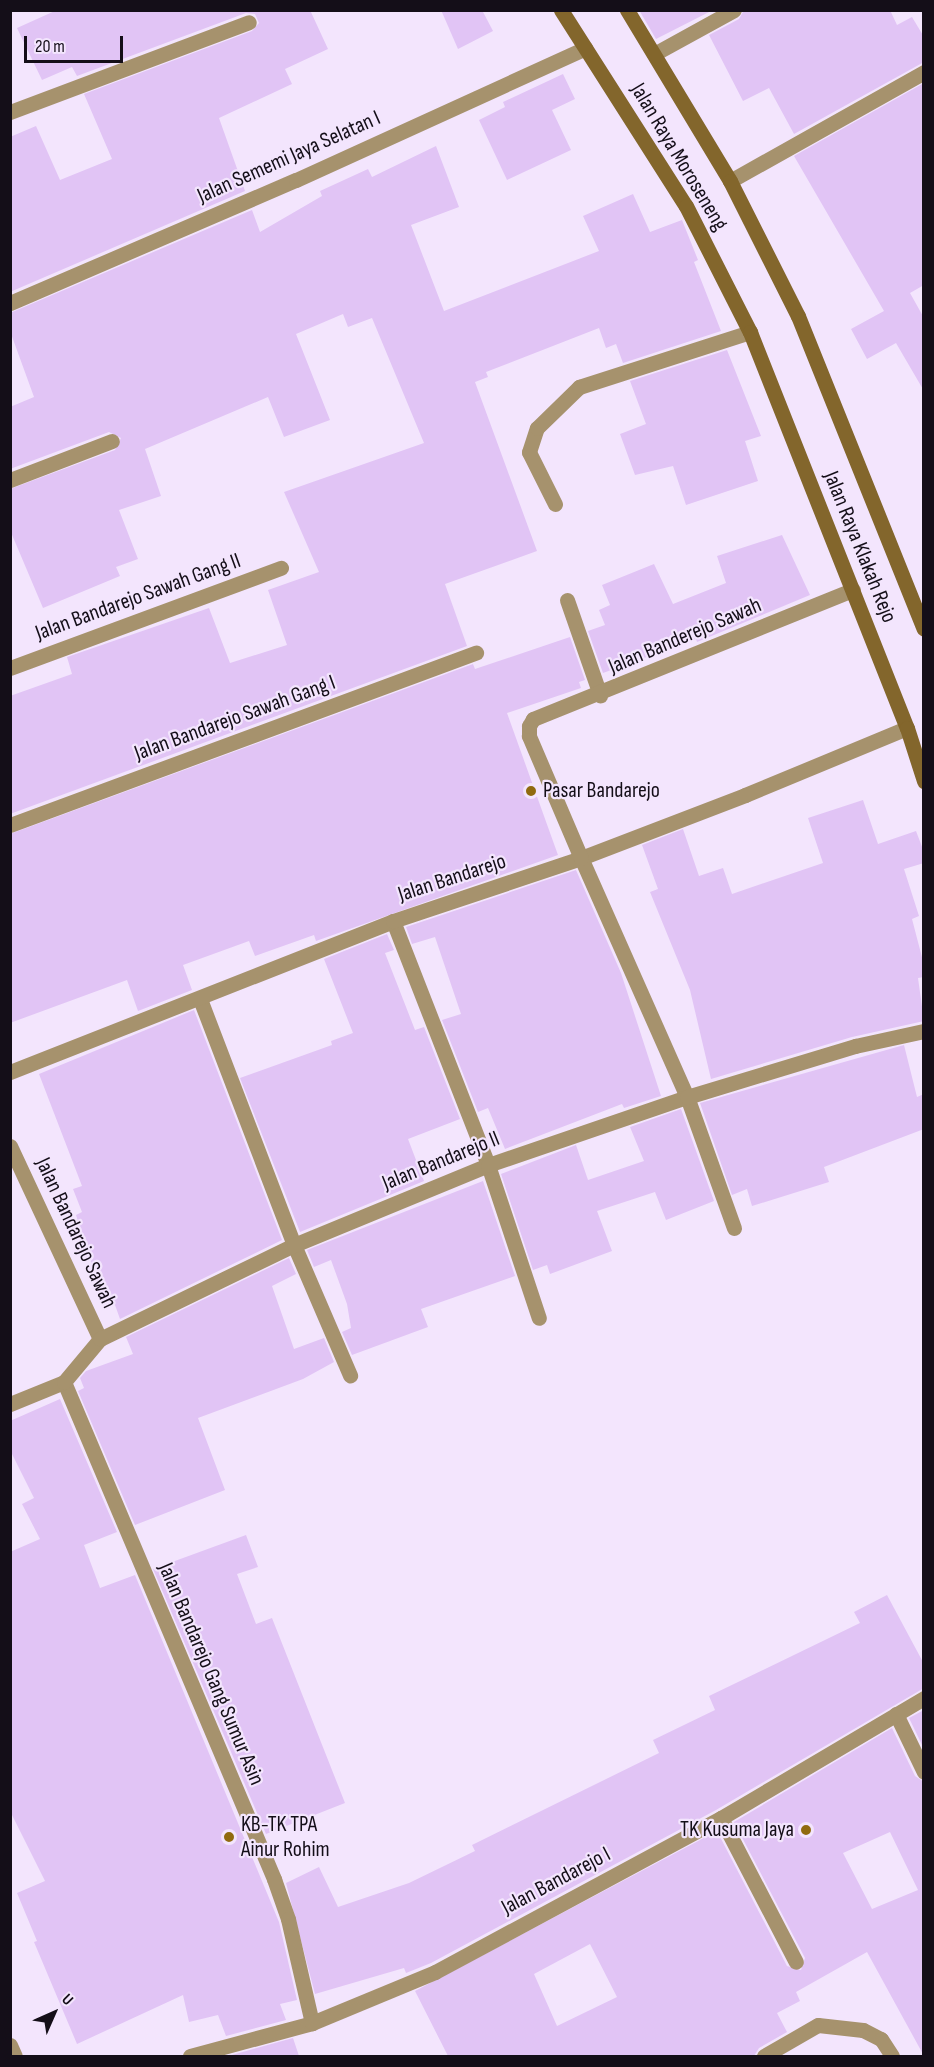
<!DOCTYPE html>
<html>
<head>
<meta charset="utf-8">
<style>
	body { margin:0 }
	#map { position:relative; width:934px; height:2067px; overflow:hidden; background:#f3e5fd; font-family:"Sofia Sans Condensed",sans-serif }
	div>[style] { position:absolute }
	.building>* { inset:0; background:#e1c4f5 }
	.service>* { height:15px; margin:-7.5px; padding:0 7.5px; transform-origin:7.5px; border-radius:7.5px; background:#a6926d }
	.minor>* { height:15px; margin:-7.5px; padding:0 7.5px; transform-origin:7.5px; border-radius:7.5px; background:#a6926d }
	.secondary>* { height:15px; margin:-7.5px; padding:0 7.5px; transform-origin:7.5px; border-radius:7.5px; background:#83662c }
	.dots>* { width:16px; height:16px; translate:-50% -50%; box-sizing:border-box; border:3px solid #f3e5fd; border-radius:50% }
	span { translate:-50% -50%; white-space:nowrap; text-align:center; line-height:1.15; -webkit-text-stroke:4.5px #f3e5fd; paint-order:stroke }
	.street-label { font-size:22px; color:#140e18 }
	.poi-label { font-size:22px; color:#140e18 }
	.left { translate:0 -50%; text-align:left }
	.right { translate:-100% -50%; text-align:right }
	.frame { position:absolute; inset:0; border:12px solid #140e18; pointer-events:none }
	.north { position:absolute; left:24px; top:1983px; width:60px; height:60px; -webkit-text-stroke:4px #f3e5fd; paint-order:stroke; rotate:45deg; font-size:16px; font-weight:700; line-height:24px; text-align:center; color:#140e18 }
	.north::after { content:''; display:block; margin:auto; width:21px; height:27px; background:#140e18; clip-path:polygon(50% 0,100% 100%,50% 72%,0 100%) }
	.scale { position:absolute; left:24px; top:36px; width:99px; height:27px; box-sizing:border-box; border:3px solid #140e18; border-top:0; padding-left:8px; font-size:18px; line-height:21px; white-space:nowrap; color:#140e18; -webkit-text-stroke:4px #f3e5fd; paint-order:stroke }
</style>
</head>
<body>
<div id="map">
	<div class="building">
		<i style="clip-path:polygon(57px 10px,310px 10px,328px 49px,285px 69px,292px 84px,219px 118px,245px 191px,10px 292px,10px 137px,36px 126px,60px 180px,112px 159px,84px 94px,252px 31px,259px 23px,255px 14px,246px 13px,77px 76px,72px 67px,42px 80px,17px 28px)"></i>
		<i style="clip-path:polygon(441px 10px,482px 10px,493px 31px,458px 49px)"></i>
		<i style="clip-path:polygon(639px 10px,713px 10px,656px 39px)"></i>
		<i style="clip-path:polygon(744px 10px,890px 10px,897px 25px,912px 17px,924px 37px,924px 62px,794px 134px,769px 88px,743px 101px,709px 35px,739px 19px)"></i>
		<i style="clip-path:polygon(563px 74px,575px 99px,552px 110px,571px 150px,507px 180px,479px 120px,505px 107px,503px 102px)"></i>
		<i style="clip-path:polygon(924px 83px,924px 285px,910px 293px,924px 318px,924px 391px,896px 343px,867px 359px,851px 329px,884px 311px,794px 156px)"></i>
		<i style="clip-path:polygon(436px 146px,459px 207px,411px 225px,444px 311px,599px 251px,583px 216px,633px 194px,650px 232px,682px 220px,698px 260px,694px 262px,721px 331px,623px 363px,616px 344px,606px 348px,599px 328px,486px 372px,488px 377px,475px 382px,537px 551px,445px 584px,467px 646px,10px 814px,10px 696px,72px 674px,67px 657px,209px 608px,230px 663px,287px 645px,268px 590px,319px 572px,284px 492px,424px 443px,372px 318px,348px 327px,343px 314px,296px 334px,330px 420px,284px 437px,268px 397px,145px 449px,161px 496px,119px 510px,138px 559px,116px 567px,120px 576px,43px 608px,10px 530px,10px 489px,115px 450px,121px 438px,109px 432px,10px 469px,10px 407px,34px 397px,10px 331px,10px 313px,252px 210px,260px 232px,322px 196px,320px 191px,368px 169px,372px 177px)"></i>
		<i style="clip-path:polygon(727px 350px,761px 436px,745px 441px,758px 481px,686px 505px,673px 466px,635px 475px,620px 434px,646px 424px,630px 381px)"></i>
		<i style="clip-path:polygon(782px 535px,810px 595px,697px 642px,696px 639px,603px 673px,588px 631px,605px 625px,599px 610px,610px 605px,602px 585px,654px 564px,673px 604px,726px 583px,717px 556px)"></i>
		<i style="clip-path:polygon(570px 637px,585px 680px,579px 682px,581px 688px,507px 713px,558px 855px,316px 941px,314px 935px,255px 956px,249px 941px,183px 965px,192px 990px,138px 1011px,127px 980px,10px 1023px,10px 834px,473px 664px,475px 669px)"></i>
		<i style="clip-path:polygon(863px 800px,878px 844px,916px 831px,924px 852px,924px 863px,904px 869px,919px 916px,912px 919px,924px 965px,924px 977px,918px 978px,924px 1021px,852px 1037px,711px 1079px,690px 990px,650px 892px,658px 889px,642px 845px,683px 829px,699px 876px,723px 868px,732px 894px,823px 863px,808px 818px)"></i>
		<i style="clip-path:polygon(576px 870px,621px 973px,661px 1096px,624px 1108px,622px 1104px,505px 1149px,488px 1108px,478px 1112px,442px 1020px,461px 1014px,435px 937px,412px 944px,406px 927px)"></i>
		<i style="clip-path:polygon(387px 934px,394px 950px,385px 953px,415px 1030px,424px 1027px,460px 1119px,408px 1139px,424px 1181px,300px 1232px,240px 1078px,332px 1045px,331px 1041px,353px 1033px,324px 959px)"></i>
		<i style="clip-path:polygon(194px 1010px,282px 1240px,120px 1319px,115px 1305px,105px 1309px,89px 1266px,92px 1265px,76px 1215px,82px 1212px,73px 1189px,82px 1186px,39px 1074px)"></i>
		<i style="clip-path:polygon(904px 1045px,917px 1097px,924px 1094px,924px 1129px,824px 1167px,829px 1182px,752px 1206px,747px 1189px,732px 1195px,700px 1103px)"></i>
		<i style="clip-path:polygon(681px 1109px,714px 1201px,666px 1220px,655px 1192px,597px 1211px,612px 1251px,550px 1274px,547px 1265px,533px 1270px,501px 1174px,576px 1145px,588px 1180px,644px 1161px,630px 1127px)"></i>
		<i style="clip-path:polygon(483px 1181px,515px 1276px,421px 1309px,428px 1327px,352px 1355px,342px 1332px,351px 1328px,347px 1304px,331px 1260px,314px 1267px,307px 1250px)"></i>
		<i style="clip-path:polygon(289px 1258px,296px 1274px,272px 1286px,294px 1349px,324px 1338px,334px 1362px,303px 1379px,198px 1418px,225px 1490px,135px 1525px,78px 1391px,84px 1388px,80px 1378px,86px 1371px,133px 1354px,126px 1337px)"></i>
		<i style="clip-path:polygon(60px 1399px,117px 1532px,84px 1545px,100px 1588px,135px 1575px,279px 1922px,297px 2000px,280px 2004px,286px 2020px,226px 2036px,218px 2015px,189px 2022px,183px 1995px,77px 2044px,34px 1942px,37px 1941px,17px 1893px,45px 1881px,10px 1811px,10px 1552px,40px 1539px,22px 1504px,34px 1498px,10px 1450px,10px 1421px)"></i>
		<i style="clip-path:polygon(246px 1535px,258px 1567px,237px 1574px,256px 1624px,272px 1618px,345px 1803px,266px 1834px,153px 1569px)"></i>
		<i style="clip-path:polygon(887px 1595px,924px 1664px,924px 1688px,716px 1810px,431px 1963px,406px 1973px,404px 1968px,315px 1994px,286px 1883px,319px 1867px,338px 1907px,409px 1883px,475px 1851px,472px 1845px,659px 1753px,653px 1740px,715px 1710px,709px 1696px,860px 1623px,854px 1612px)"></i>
		<i style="clip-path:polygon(924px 1710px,924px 1749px,909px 1718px)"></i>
		<i style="clip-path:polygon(evenodd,892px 1728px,915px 1776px,924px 1782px,924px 2056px,867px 1952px,796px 1992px,800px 2001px,777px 2013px,787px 2032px,759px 2048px,754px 2056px,448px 2056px,415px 1991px,717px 1831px,787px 1966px,801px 1970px,805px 1958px,734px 1822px,892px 1728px,890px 1832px,918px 1890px,872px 1909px,843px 1853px,890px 1832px,892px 1728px,590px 1944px,617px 1997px,557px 2026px,534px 1974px,590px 1944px)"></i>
		<i style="clip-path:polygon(293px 2038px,299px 2056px,232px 2055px)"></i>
	</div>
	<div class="service">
		<i style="left:555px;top:504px;width:58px;rotate:-116.6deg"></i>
		<i style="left:529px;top:452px;width:25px;rotate:-72deg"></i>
		<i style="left:537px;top:428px;width:59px;rotate:-44.3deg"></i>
		<i style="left:579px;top:387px;width:180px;rotate:-17.8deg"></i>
	</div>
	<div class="minor">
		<i style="left:654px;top:54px;width:91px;rotate:-28.8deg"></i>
		<i style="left:10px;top:112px;width:255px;rotate:-20.6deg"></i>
		<i style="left:730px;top:181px;width:223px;rotate:-29.3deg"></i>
		<i style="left:10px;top:303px;width:311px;rotate:-23.3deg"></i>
		<i style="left:296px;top:180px;width:318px;rotate:-24.5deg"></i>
		<i style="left:10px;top:480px;width:109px;rotate:-20.9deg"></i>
		<i style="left:567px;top:600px;width:101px;rotate:70.8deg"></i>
		<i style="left:10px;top:668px;width:289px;rotate:-20.3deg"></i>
		<i style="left:10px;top:825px;width:497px;rotate:-20.3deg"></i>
		<i style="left:393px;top:921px;width:262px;rotate:68.7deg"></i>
		<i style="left:488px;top:1165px;width:161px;rotate:71.6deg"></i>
		<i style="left:200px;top:999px;width:263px;rotate:69.1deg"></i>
		<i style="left:294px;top:1245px;width:142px;rotate:66.7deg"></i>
		<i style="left:10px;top:1072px;width:412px;rotate:-21.5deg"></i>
		<i style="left:393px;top:921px;width:198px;rotate:-18.5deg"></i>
		<i style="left:581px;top:858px;width:176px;rotate:-21deg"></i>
		<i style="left:745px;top:795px;width:175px;rotate:-22.5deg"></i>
		<i style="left:10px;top:1146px;width:213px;rotate:65deg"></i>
		<i style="left:734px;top:1228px;width:139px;rotate:-109.7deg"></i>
		<i style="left:687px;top:1097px;width:261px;rotate:-113.9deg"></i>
		<i style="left:581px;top:858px;width:133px;rotate:-113.1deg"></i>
		<i style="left:529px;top:736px;width:10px;rotate:-90deg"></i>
		<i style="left:529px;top:726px;width:8px;rotate:-60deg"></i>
		<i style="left:533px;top:719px;width:345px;rotate:-22deg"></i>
		<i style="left:64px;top:1382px;width:540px;rotate:67.09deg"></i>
		<i style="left:274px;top:1879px;width:42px;rotate:70.7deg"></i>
		<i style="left:288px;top:1919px;width:107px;rotate:77deg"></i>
		<i style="left:10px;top:1404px;width:58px;rotate:-22.2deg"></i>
		<i style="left:64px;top:1382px;width:56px;rotate:-50.1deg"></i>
		<i style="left:100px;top:1339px;width:216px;rotate:-25.9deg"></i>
		<i style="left:294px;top:1245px;width:210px;rotate:-22.4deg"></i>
		<i style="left:488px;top:1165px;width:210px;rotate:-18.9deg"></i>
		<i style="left:687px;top:1097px;width:176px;rotate:-16.9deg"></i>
		<i style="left:855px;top:1046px;width:71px;rotate:-12.3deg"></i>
		<i style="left:896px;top:1714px;width:64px;rotate:64.2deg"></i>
		<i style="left:721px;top:1818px;width:162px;rotate:62.5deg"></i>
		<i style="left:10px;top:2045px;width:12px;rotate:66deg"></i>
		<i style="left:190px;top:2056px;width:126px;rotate:-15.1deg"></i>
		<i style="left:312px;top:2023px;width:133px;rotate:-22.5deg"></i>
		<i style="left:435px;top:1972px;width:325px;rotate:-28.3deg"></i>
		<i style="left:721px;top:1818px;width:236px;rotate:-30.6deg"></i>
		<i style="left:764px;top:2056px;width:62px;rotate:-29.9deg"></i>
		<i style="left:818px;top:2025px;width:45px;rotate:6.3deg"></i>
		<i style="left:863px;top:2030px;width:20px;rotate:27deg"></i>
		<i style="left:881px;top:2039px;width:20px;rotate:57deg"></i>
	</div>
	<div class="secondary">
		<i style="left:561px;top:10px;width:232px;rotate:57.5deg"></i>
		<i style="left:686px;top:206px;width:141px;rotate:63.1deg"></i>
		<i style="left:750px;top:332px;width:426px;rotate:68.4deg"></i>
		<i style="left:907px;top:728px;width:56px;rotate:72.2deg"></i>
		<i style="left:627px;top:10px;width:200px;rotate:58.9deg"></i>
		<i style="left:730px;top:181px;width:151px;rotate:63.3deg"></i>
		<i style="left:798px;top:316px;width:337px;rotate:68.1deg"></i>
	</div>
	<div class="dots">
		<i style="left:531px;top:791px;background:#906a0f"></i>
		<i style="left:806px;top:1830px;background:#906a0f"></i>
		<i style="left:229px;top:1837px;background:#906a0f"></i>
	</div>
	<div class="street-label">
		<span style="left:289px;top:157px;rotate:-24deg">Jalan Sememi Jaya Selatan I</span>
		<span style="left:679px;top:157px;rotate:59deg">Jalan Raya Moroseneng</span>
		<span style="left:860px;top:547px;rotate:68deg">Jalan Raya Klakah Rejo</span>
		<span style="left:138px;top:597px;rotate:-20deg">Jalan Bandarejo Sawah Gang II</span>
		<span style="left:685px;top:636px;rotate:-23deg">Jalan Banderejo Sawah</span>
		<span style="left:235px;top:718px;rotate:-20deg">Jalan Bandarejo Sawah Gang I</span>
		<span style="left:452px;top:878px;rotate:-18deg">Jalan Bandarejo</span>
		<span style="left:441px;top:1161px;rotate:-22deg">Jalan Bandarejo II</span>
		<span style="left:76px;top:1233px;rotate:65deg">Jalan Bandarejo Sawah</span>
		<span style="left:211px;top:1674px;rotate:67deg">Jalan Bandarejo Gang Sumur Asin</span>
		<span style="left:556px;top:1881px;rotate:-28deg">Jalan Bandarejo I</span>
	</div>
	<div class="poi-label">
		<span class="left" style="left:543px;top:791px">Pasar Bandarejo</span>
		<span class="left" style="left:241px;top:1837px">KB-TK TPA<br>Ainur Rohim</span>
		<span class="right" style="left:794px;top:1830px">TK Kusuma Jaya</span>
	</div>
	<div class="frame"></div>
	<div class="north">U</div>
	<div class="scale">20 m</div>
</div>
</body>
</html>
